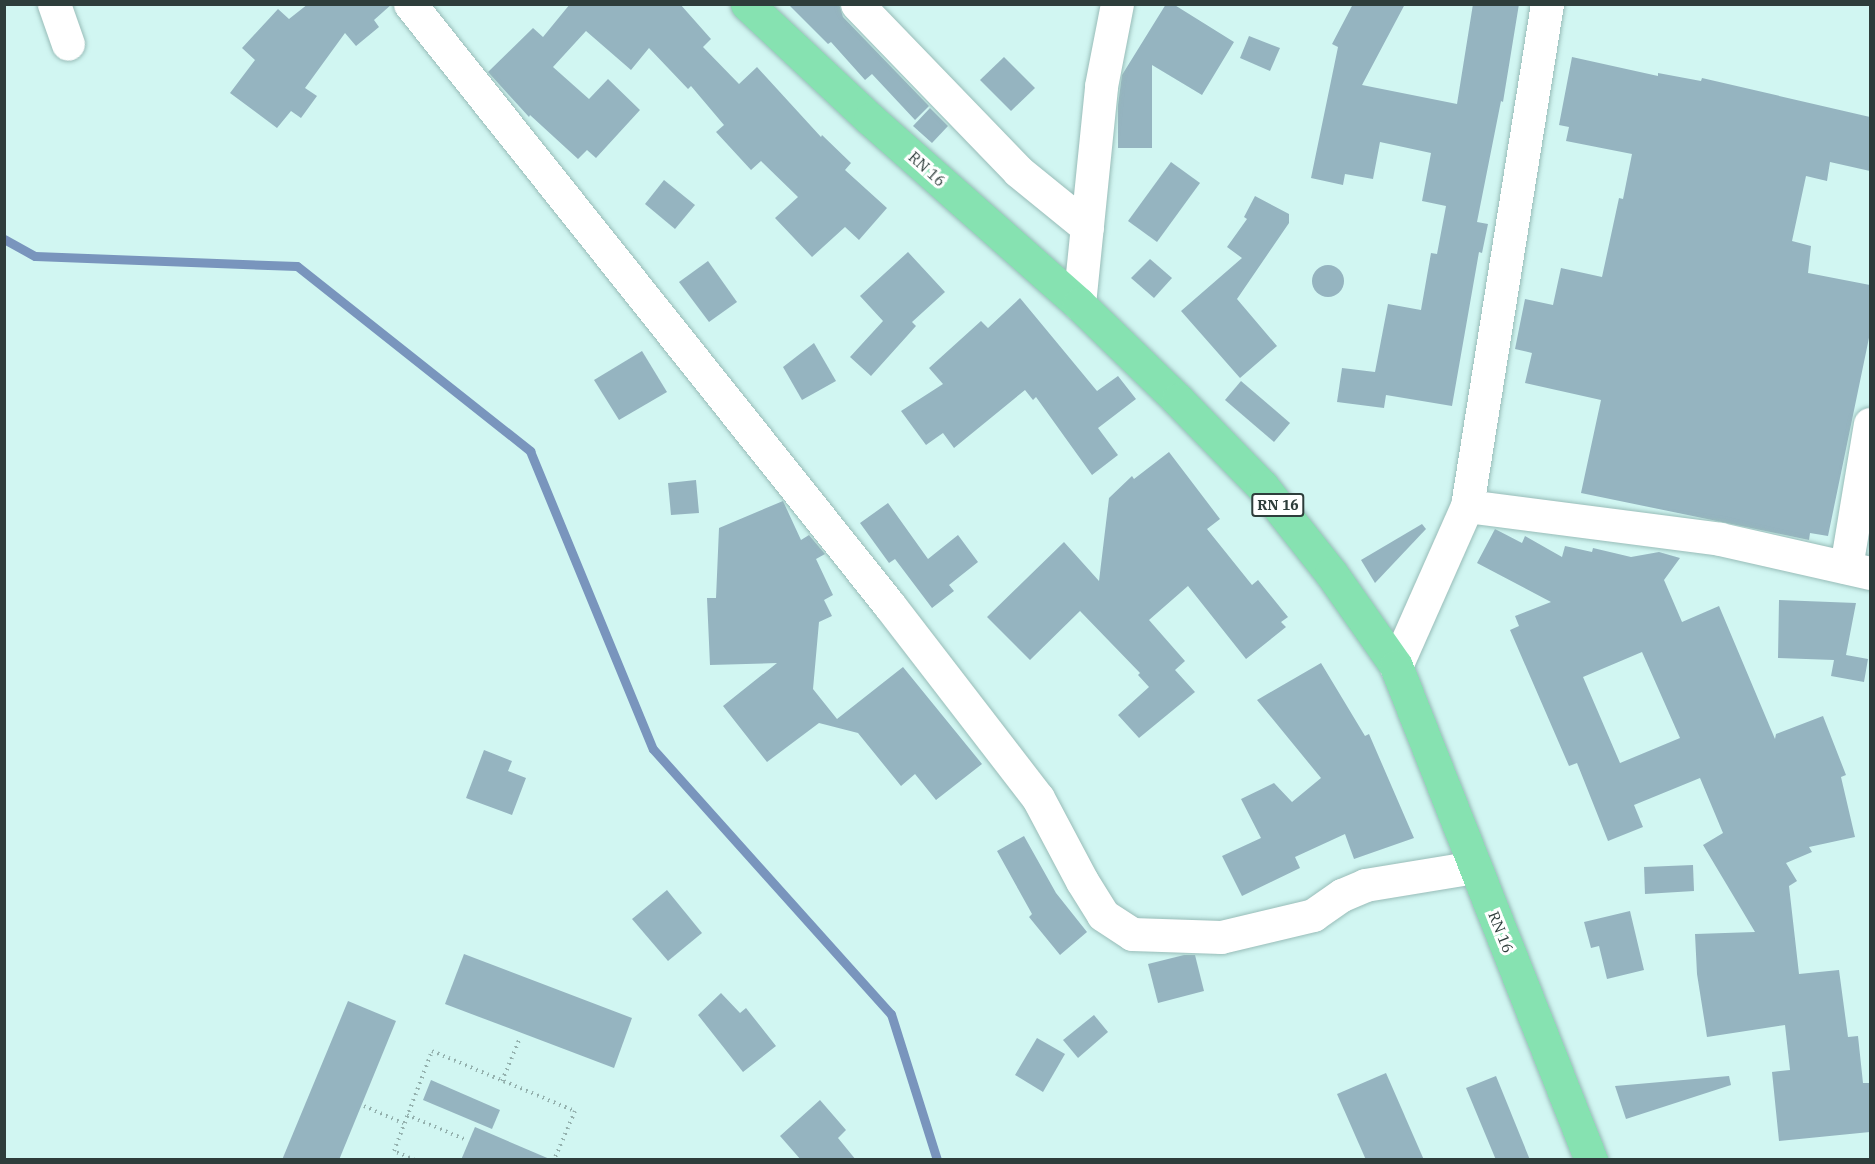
<!DOCTYPE html>
<html>
<head>
<meta charset="utf-8">
<style>
	body { margin:0 }
	#map { position:relative; width:1875px; height:1164px; overflow:hidden; background:#d1f6f2; font-family:"IBM Plex Serif",serif }
	div>[style] { position:absolute }
	.stream>* { height:9px; margin:-4.5px; padding:0 4.5px; transform-origin:4.5px; border-radius:4.5px; background:#7995bd }
	.building>* { inset:0; background:#95b4c0 }
	.round { border-radius:50% }
	.path>* { height:4px; margin-top:-2px; transform-origin:0; background:repeating-linear-gradient(90deg,#94b1ae 0 1.5px,transparent 0 6px) }
	.roads { filter:drop-shadow(0 0 2px #98bcb8) drop-shadow(0 0 2px #98bcb8) }
	.minor>* { height:33px; margin:-16.5px; padding:0 16.5px; transform-origin:16.5px; border-radius:16.5px; background:#fff }
	.major>* { height:33px; margin:-16.5px; padding:0 16.5px; transform-origin:16.5px; border-radius:16.5px; background:#86e2b1 }
	span { translate:-50% -50%; white-space:nowrap; text-align:center; line-height:1.15; -webkit-text-stroke:6px #fff; paint-order:stroke }
	.shield-label span { padding:2px 4px; background:#fff; border:2px solid; border-radius:4px; -webkit-text-stroke-width:0 }
	.shield-label { font-size:14px; color:#2e3d3b; font-weight:700 }
	.street-label { font-size:15px; color:#2e3d3b }
	.frame { position:absolute; inset:0; border:6px solid #2e3d3b; pointer-events:none }
</style>
</head>
<body>
<div id="map">
	<div class="stream">
		<i style="left:4px;top:239px;width:35px;rotate:29deg"></i>
		<i style="left:35px;top:256px;width:262px;rotate:2.2deg"></i>
		<i style="left:297px;top:266px;width:298px;rotate:38.4deg"></i>
		<i style="left:530px;top:451px;width:322px;rotate:67.6deg"></i>
		<i style="left:653px;top:749px;width:356px;rotate:48.1deg"></i>
		<i style="left:891px;top:1014px;width:153px;rotate:72.5deg"></i>
	</div>
	<div class="building">
		<i style="clip-path:polygon(308px 4px,392px 4px,374px 20px,379px 27px,356px 46px,345px 33px,305px 88px,317px 96px,301px 118px,291px 111px,277px 128px,230px 93px,255px 60px,242px 48px,278px 9px,289px 19px)"></i>
		<i style="clip-path:polygon(570px 4px,680px 4px,711px 39px,703px 47px,739px 84px,757px 67px,821px 137px,822px 135px,851px 163px,845px 170px,887px 208px,859px 240px,845px 227px,812px 257px,775px 218px,798px 197px,761px 161px,751px 170px,716px 132px,724px 125px,691px 86px,688px 89px,649px 48px,631px 70px,586px 31px,553px 67px,589px 99px,608px 79px,640px 110px,596px 158px,587px 150px,578px 159px,530px 115px,529px 117px,488px 72px,533px 28px,543px 37px)"></i>
		<i style="clip-path:polygon(788px 4px,839px 4px,843px 17px,929px 106px,915px 120px,872px 74px,865px 80px,831px 42px,828px 44px)"></i>
		<i style="clip-path:polygon(1166px 4px,1173px 4px,1234px 42px,1202px 95px,1152px 65px,1152px 148px,1118px 148px,1118px 105px,1122px 75px)"></i>
		<i style="clip-path:polygon(1353px 4px,1405px 4px,1362px 85px,1457px 104px,1473px 4px,1519px 4px,1503px 102px,1501px 101px,1477px 222px,1488px 224px,1482px 253px,1479px 252px,1452px 406px,1386px 395px,1384px 408px,1337px 402px,1342px 368px,1375px 372px,1388px 304px,1421px 310px,1431px 253px,1437px 254px,1446px 206px,1422px 201px,1431px 153px,1380px 142px,1373px 179px,1345px 174px,1343px 185px,1311px 178px,1338px 47px,1332px 44px)"></i>
		<i style="clip-path:polygon(1249px 36px,1280px 48px,1270px 71px,1240px 58px)"></i>
		<i style="clip-path:polygon(1004px 57px,1035px 88px,1011px 111px,980px 80px)"></i>
		<i style="clip-path:polygon(1572px 57px,1658px 76px,1658px 73px,1701px 81px,1702px 78px,1870px 117px,1870px 171px,1830px 162px,1827px 181px,1806px 176px,1792px 241px,1811px 246px,1808px 273px,1870px 285px,1870px 333px,1828px 536px,1810px 533px,1809px 540px,1581px 493px,1601px 400px,1525px 383px,1532px 353px,1515px 349px,1525px 299px,1553px 305px,1561px 268px,1602px 277px,1619px 198px,1623px 199px,1632px 154px,1566px 141px,1569px 127px,1559px 125px)"></i>
		<i style="clip-path:polygon(930px 108px,948px 126px,932px 143px,913px 126px)"></i>
		<i style="clip-path:polygon(1171px 162px,1200px 183px,1157px 242px,1128px 221px)"></i>
		<i style="clip-path:polygon(664px 180px,695px 205px,675px 229px,645px 204px)"></i>
		<i style="clip-path:polygon(1255px 196px,1289px 214px,1289px 223px,1237px 299px,1277px 346px,1240px 378px,1181px 311px,1242px 258px,1227px 247px,1247px 219px,1244px 217px)"></i>
		<i style="clip-path:polygon(908px 252px,945px 292px,912px 322px,916px 326px,871px 376px,850px 357px,883px 321px,860px 296px)"></i>
		<i style="clip-path:polygon(1150px 259px,1172px 278px,1154px 298px,1131px 278px)"></i>
		<i style="clip-path:polygon(708px 261px,737px 302px,709px 322px,679px 282px)"></i>
		<i class="round" style="left:1312px;top:265px;width:32px;height:32px"></i>
		<i style="clip-path:polygon(1020px 298px,1097px 391px,1118px 376px,1136px 399px,1098px 428px,1118px 455px,1092px 475px,1036px 397px,1033px 400px,1025px 390px,954px 448px,943px 433px,926px 445px,901px 411px,943px 384px,929px 368px,981px 321px,988px 328px)"></i>
		<i style="clip-path:polygon(814px 343px,836px 381px,802px 400px,783px 367px)"></i>
		<i style="clip-path:polygon(642px 351px,667px 392px,619px 420px,594px 380px)"></i>
		<i style="clip-path:polygon(1241px 381px,1290px 423px,1274px 442px,1225px 400px)"></i>
		<i style="clip-path:polygon(1169px 452px,1220px 519px,1207px 529px,1252px 585px,1258px 580px,1288px 617px,1281px 622px,1286px 627px,1246px 659px,1188px 586px,1149px 620px,1185px 661px,1175px 670px,1195px 692px,1139px 738px,1118px 715px,1149px 687px,1138px 675px,1140px 673px,1080px 611px,1030px 660px,987px 617px,1064px 542px,1099px 581px,1109px 498px,1132px 476px,1134px 479px)"></i>
		<i style="clip-path:polygon(696px 480px,699px 513px,671px 515px,668px 483px)"></i>
		<i style="clip-path:polygon(783px 501px,801px 540px,809px 535px,825px 554px,816px 559px,833px 595px,824px 600px,832px 616px,819px 622px,813px 689px,837px 719px,903px 667px,982px 764px,936px 800px,915px 774px,901px 786px,858px 733px,819px 723px,767px 762px,723px 706px,777px 663px,710px 665px,707px 598px,716px 598px,719px 528px)"></i>
		<i style="clip-path:polygon(888px 503px,928px 559px,958px 535px,978px 562px,949px 585px,954px 591px,932px 608px,895px 559px,889px 563px,860px 523px)"></i>
		<i style="clip-path:polygon(1422px 524px,1426px 529px,1375px 583px,1361px 560px)"></i>
		<i style="clip-path:polygon(evenodd,1495px 529px,1522px 543px,1525px 536px,1562px 557px,1565px 546px,1592px 552px,1593px 548px,1631px 557px,1659px 552px,1680px 558px,1664px 580px,1682px 622px,1719px 606px,1775px 739px,1776px 734px,1823px 716px,1846px 775px,1841px 777px,1855px 837px,1809px 847px,1812px 852px,1786px 863px,1797px 881px,1789px 886px,1799px 974px,1839px 970px,1848px 1037px,1858px 1036px,1863px 1083px,1870px 1083px,1870px 1132px,1779px 1141px,1772px 1072px,1790px 1070px,1785px 1025px,1707px 1037px,1697px 974px,1695px 934px,1755px 932px,1703px 845px,1723px 833px,1700px 778px,1634px 805px,1643px 827px,1608px 841px,1577px 763px,1569px 766px,1510px 630px,1519px 626px,1515px 616px,1551px 602px,1477px 563px,1495px 529px,1642px 652px,1680px 738px,1620px 763px,1583px 677px,1642px 652px)"></i>
		<i style="clip-path:polygon(1779px 600px,1856px 603px,1846px 655px,1868px 659px,1864px 682px,1831px 676px,1834px 660px,1778px 658px)"></i>
		<i style="clip-path:polygon(1321px 663px,1365px 736px,1369px 734px,1414px 838px,1354px 859px,1345px 834px,1295px 857px,1300px 868px,1242px 896px,1222px 856px,1261px 838px,1241px 799px,1274px 783px,1292px 802px,1321px 778px,1257px 700px)"></i>
		<i style="clip-path:polygon(484px 750px,512px 761px,508px 771px,526px 778px,512px 815px,466px 798px)"></i>
		<i style="clip-path:polygon(1024px 836px,1056px 893px,1087px 932px,1060px 955px,1029px 917px,1032px 914px,997px 851px)"></i>
		<i style="clip-path:polygon(1693px 865px,1694px 891px,1645px 894px,1644px 867px)"></i>
		<i style="clip-path:polygon(667px 890px,702px 933px,668px 961px,632px 919px)"></i>
		<i style="clip-path:polygon(1630px 911px,1644px 970px,1607px 979px,1599px 946px,1591px 948px,1584px 922px)"></i>
		<i style="clip-path:polygon(464px 954px,632px 1018px,614px 1068px,445px 1004px)"></i>
		<i style="clip-path:polygon(1184px 955px,1195px 955px,1204px 991px,1158px 1003px,1148px 964px)"></i>
		<i style="clip-path:polygon(721px 993px,740px 1013px,746px 1008px,776px 1046px,743px 1072px,698px 1015px)"></i>
		<i style="clip-path:polygon(348px 1001px,396px 1021px,339px 1160px,282px 1160px)"></i>
		<i style="clip-path:polygon(1094px 1015px,1108px 1032px,1078px 1058px,1063px 1040px)"></i>
		<i style="clip-path:polygon(1037px 1038px,1065px 1054px,1043px 1092px,1015px 1075px)"></i>
		<i style="clip-path:polygon(1386px 1073px,1424px 1160px,1366px 1160px,1337px 1094px)"></i>
		<i style="clip-path:polygon(1496px 1076px,1530px 1160px,1496px 1160px,1466px 1088px)"></i>
		<i style="clip-path:polygon(1729px 1076px,1731px 1085px,1626px 1119px,1615px 1086px)"></i>
		<i style="clip-path:polygon(431px 1080px,500px 1110px,492px 1129px,423px 1100px)"></i>
		<i style="clip-path:polygon(820px 1100px,846px 1130px,838px 1138px,856px 1160px,801px 1160px,780px 1136px)"></i>
		<i style="clip-path:polygon(475px 1127px,552px 1160px,461px 1160px)"></i>
	</div>
	<div class="path">
		<i style="left:502px;top:1081px;width:47px;rotate:-67.3deg"></i>
		<i style="left:364px;top:1106px;width:43px;rotate:23.6deg"></i>
		<i style="left:407px;top:1115px;width:62px;rotate:22.8deg"></i>
		<i style="left:415px;top:1160px;width:23px;rotate:-157deg"></i>
		<i style="left:394px;top:1151px;width:107px;rotate:-69.2deg"></i>
		<i style="left:432px;top:1051px;width:155px;rotate:22.8deg"></i>
		<i style="left:575px;top:1111px;width:53px;rotate:113.2deg"></i>
	</div>
	<div class="roads">
		<div class="minor">
			<i style="left:54px;top:4px;width:42px;rotate:70.7deg"></i>
			<i style="left:410px;top:4px;width:770px;rotate:51.43deg"></i>
			<i style="left:890px;top:606px;width:242px;rotate:52.4deg"></i>
			<i style="left:1038px;top:798px;width:94px;rotate:62.1deg"></i>
			<i style="left:1082px;top:881px;width:40px;rotate:58deg"></i>
			<i style="left:1103px;top:915px;width:35px;rotate:33deg"></i>
			<i style="left:1132px;top:934px;width:89px;rotate:1.9deg"></i>
			<i style="left:1221px;top:937px;width:95px;rotate:-13.4deg"></i>
			<i style="left:1313px;top:915px;width:35px;rotate:-35deg"></i>
			<i style="left:1342px;top:895px;width:25px;rotate:-23deg"></i>
			<i style="left:1365px;top:885px;width:111px;rotate:-9.3deg"></i>
			<i style="left:857px;top:4px;width:232px;rotate:46deg"></i>
			<i style="left:1018px;top:171px;width:89px;rotate:39.1deg"></i>
			<i style="left:1079px;top:304px;width:219px;rotate:-84.2deg"></i>
			<i style="left:1101px;top:86px;width:84px;rotate:-79deg"></i>
			<i style="left:1467px;top:506px;width:508px;rotate:-80.95deg"></i>
			<i style="left:1846px;top:567px;width:145px;rotate:-80.5deg"></i>
			<i style="left:1396px;top:666px;width:175px;rotate:-66.1deg"></i>
			<i style="left:1467px;top:506px;width:255px;rotate:7.4deg"></i>
			<i style="left:1720px;top:539px;width:154px;rotate:12.8deg"></i>
		</div>
		<div class="major">
			<i style="left:747px;top:4px;width:168px;rotate:43.1deg"></i>
			<i style="left:870px;top:119px;width:279px;rotate:41.5deg"></i>
			<i style="left:1079px;top:304px;width:138px;rotate:44.1deg"></i>
			<i style="left:1178px;top:400px;width:120px;rotate:45.7deg"></i>
			<i style="left:1262px;top:486px;width:111px;rotate:51.6deg"></i>
			<i style="left:1331px;top:573px;width:113px;rotate:55deg"></i>
			<i style="left:1396px;top:666px;width:531px;rotate:68.46deg"></i>
		</div>
	</div>
	<div class="shield-label">
		<span style="left:1278px;top:505px">RN 16</span>
	</div>
	<div class="street-label">
		<span style="left:927px;top:169px;rotate:42deg">RN 16</span>
		<span style="left:1501px;top:932px;rotate:68deg">RN 16</span>
	</div>
	<div class="frame"></div>
</div>
</body>
</html>
